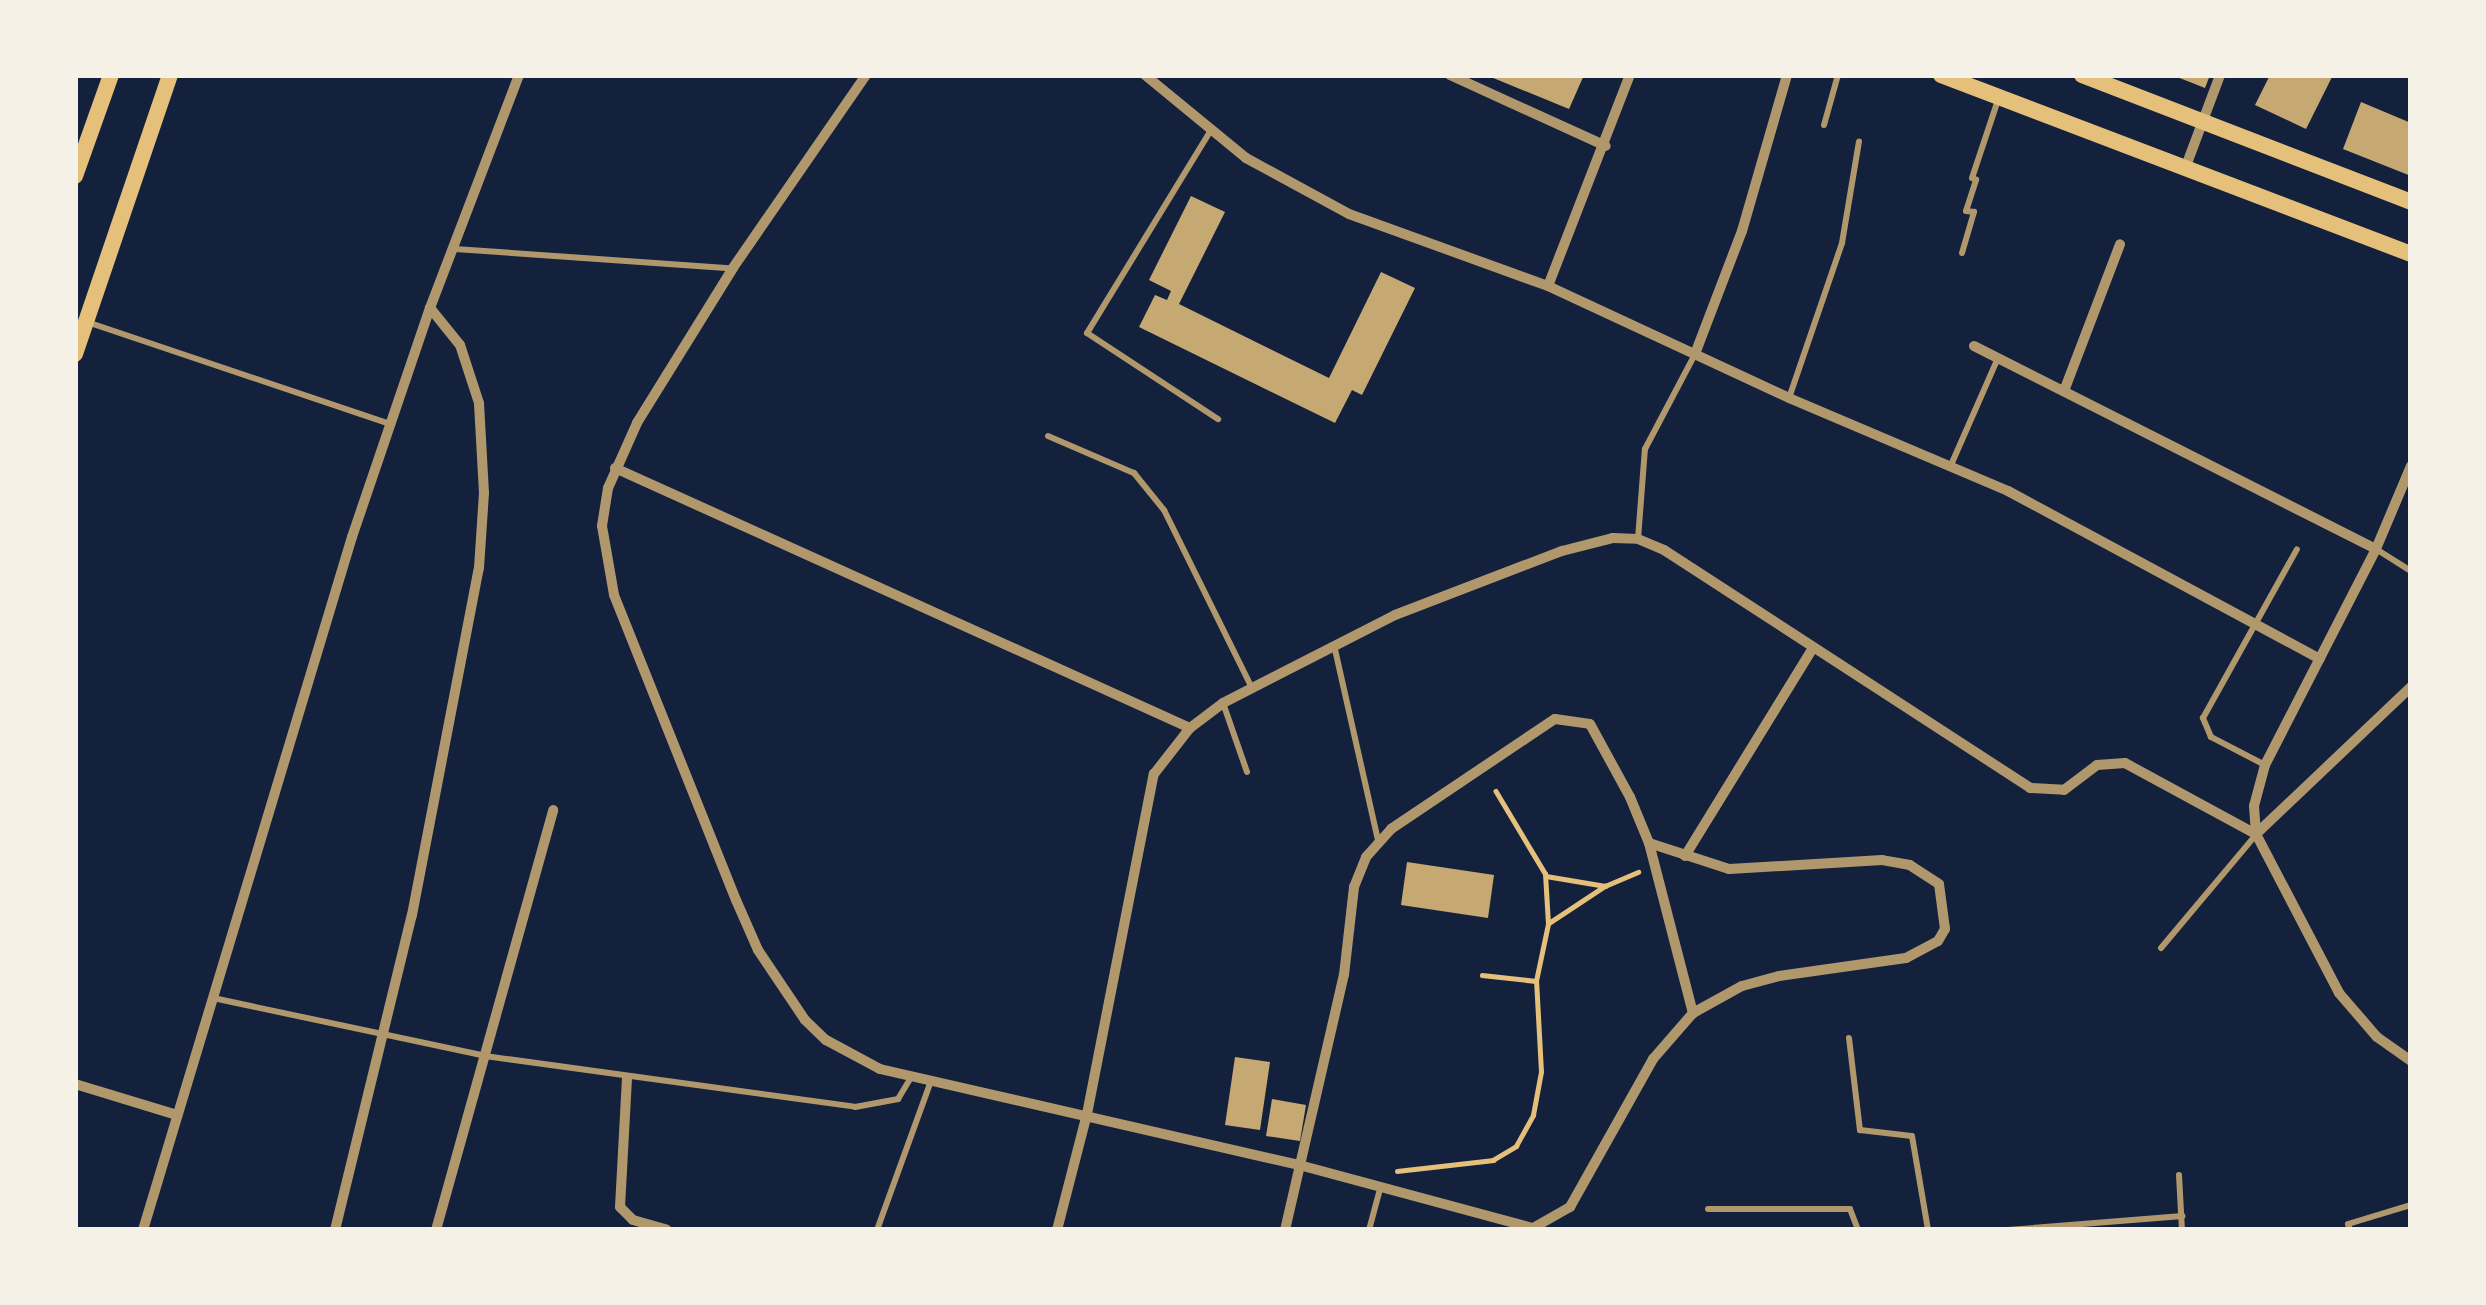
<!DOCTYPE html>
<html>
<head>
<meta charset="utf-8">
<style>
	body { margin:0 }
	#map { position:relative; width:2486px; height:1305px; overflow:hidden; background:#14213d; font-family:"Roboto Condensed",sans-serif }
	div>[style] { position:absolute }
	.building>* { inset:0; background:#c6a872 }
	.path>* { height:4.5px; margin:-2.25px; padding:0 2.25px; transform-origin:2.25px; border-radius:2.25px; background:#e5c07b }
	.service>* { height:6px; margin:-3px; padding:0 3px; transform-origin:3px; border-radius:3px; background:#b1986c }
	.minor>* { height:10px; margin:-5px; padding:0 5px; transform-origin:5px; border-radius:5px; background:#b1986c }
	.primary>* { height:16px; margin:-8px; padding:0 8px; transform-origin:8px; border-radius:8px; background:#e5c07b }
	span { translate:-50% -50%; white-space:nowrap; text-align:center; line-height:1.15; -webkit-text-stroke:10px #f6f1e7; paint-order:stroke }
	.frame { position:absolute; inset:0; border:78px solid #f6f1e7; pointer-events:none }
</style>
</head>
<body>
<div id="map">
	<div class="building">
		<i style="clip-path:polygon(1486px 75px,1584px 75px,1569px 109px)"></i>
		<i style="clip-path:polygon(2172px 75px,2210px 75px,2205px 88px)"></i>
		<i style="clip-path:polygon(2270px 75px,2333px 75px,2306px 129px,2255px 105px)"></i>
		<i style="clip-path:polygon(2361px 102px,2411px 123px,2411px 176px,2343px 149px)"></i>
		<i style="clip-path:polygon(1191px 196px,1225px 212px,1179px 304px,1329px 378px,1381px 272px,1415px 288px,1362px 395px,1352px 390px,1335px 423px,1139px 327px,1155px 295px,1167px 300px,1171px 291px,1149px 280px)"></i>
		<i style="clip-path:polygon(1407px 862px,1494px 875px,1488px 918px,1401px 905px)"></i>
		<i style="clip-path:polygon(1235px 1057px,1270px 1062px,1260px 1130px,1225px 1125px)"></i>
		<i style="clip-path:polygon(1272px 1099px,1306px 1105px,1300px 1141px,1266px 1136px)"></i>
	</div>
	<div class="path">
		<i style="left:1546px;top:876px;width:60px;rotate:9.6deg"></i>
		<i style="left:1549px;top:923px;width:67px;rotate:-33.5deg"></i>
		<i style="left:1605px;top:886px;width:36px;rotate:-23deg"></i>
		<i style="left:1482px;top:975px;width:54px;rotate:6.3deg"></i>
		<i style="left:1397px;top:1171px;width:97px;rotate:-6.5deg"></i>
		<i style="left:1493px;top:1160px;width:27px;rotate:-31deg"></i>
		<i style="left:1516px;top:1146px;width:35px;rotate:-61deg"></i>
		<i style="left:1533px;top:1115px;width:44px;rotate:-79.5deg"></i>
		<i style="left:1541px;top:1072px;width:91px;rotate:-93.1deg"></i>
		<i style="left:1536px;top:981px;width:58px;rotate:-78.1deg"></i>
		<i style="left:1548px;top:924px;width:50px;rotate:-93.4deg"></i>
		<i style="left:1545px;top:874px;width:96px;rotate:-120.9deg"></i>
	</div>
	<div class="service">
		<i style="left:1824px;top:125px;width:52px;rotate:-74.4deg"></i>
		<i style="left:1211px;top:130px;width:238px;rotate:121.4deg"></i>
		<i style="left:1087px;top:333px;width:157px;rotate:33.3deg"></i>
		<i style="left:455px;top:249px;width:275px;rotate:4deg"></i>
		<i style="left:1962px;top:253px;width:43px;rotate:-73.7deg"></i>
		<i style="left:1974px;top:212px;width:8px;rotate:-173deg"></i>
		<i style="left:1966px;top:211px;width:33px;rotate:-72deg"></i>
		<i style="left:1976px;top:180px;width:4px;rotate:-153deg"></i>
		<i style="left:1972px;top:178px;width:82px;rotate:-71.6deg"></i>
		<i style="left:90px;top:323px;width:317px;rotate:18.6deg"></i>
		<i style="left:1789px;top:398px;width:164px;rotate:-71.1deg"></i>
		<i style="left:1842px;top:243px;width:103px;rotate:-80.5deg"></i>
		<i style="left:1048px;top:436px;width:94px;rotate:23.3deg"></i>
		<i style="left:1134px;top:473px;width:48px;rotate:51deg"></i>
		<i style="left:1164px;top:510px;width:196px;rotate:63.7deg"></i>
		<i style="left:1951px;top:465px;width:117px;rotate:-66.3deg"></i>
		<i style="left:1638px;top:539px;width:90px;rotate:-85.6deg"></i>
		<i style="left:1645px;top:449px;width:107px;rotate:-62.2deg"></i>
		<i style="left:2376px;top:549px;width:41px;rotate:32.2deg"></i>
		<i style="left:1334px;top:645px;width:201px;rotate:77.3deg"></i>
		<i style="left:1223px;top:703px;width:73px;rotate:70.8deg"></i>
		<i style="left:2265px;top:765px;width:61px;rotate:-152.6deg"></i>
		<i style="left:2211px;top:737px;width:21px;rotate:-113deg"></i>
		<i style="left:2203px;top:718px;width:193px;rotate:-60.9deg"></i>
		<i style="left:2161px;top:948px;width:145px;rotate:-50deg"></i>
		<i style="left:213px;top:998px;width:278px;rotate:12deg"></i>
		<i style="left:485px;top:1056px;width:373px;rotate:7.8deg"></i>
		<i style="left:855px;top:1107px;width:44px;rotate:-10.5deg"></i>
		<i style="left:898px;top:1099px;width:26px;rotate:-59deg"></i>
		<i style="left:1849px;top:1038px;width:93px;rotate:83.2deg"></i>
		<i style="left:1860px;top:1130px;width:52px;rotate:6.6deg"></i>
		<i style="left:1912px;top:1136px;width:95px;rotate:80.3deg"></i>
		<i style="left:2179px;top:1175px;width:55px;rotate:86.9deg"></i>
		<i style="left:1708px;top:1209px;width:142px"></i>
		<i style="left:1850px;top:1209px;width:22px;rotate:69deg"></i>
		<i style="left:877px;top:1230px;width:158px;rotate:-70.1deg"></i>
		<i style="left:1369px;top:1230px;width:42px;rotate:-75deg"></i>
		<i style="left:2008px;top:1230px;width:175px;rotate:-4.6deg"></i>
		<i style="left:2350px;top:1230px;width:6px;rotate:-108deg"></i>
		<i style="left:2348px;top:1224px;width:66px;rotate:-16.8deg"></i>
	</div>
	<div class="minor">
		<i style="left:866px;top:75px;width:234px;rotate:124.6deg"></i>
		<i style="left:733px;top:268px;width:182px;rotate:121.8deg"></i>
		<i style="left:637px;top:423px;width:71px;rotate:114deg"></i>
		<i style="left:608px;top:488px;width:38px;rotate:99deg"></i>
		<i style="left:602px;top:526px;width:70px;rotate:80.1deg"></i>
		<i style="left:614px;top:595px;width:328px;rotate:68.2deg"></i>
		<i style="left:736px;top:900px;width:55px;rotate:66.3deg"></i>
		<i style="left:758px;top:950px;width:84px;rotate:56.1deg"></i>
		<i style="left:805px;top:1020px;width:29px;rotate:44deg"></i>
		<i style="left:826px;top:1040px;width:61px;rotate:28.2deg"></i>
		<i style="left:880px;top:1069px;width:434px;rotate:12.9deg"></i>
		<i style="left:1303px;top:1166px;width:238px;rotate:15.1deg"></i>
		<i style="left:1533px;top:1228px;width:43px;rotate:-29.6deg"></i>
		<i style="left:1570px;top:1207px;width:170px;rotate:-60.7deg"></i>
		<i style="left:1653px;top:1059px;width:61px;rotate:-49deg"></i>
		<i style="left:1693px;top:1013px;width:56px;rotate:-28.9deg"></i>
		<i style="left:1742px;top:986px;width:38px;rotate:-15deg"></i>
		<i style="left:1779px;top:976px;width:128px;rotate:-8.1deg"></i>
		<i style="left:1906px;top:958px;width:36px;rotate:-28deg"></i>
		<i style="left:1938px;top:941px;width:14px;rotate:-60deg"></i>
		<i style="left:1945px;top:929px;width:45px;rotate:-97.6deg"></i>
		<i style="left:1939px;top:884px;width:35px;rotate:-147deg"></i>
		<i style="left:1910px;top:865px;width:28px;rotate:-170deg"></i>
		<i style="left:1882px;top:860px;width:153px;rotate:176.6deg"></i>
		<i style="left:1729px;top:869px;width:84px;rotate:-162deg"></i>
		<i style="left:1145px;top:75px;width:131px;rotate:39.4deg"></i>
		<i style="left:1246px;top:158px;width:117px;rotate:28.5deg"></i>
		<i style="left:1349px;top:214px;width:212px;rotate:19.9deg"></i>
		<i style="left:1548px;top:286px;width:266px;rotate:24.9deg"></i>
		<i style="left:1789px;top:398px;width:238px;rotate:23deg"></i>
		<i style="left:2008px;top:491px;width:354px;rotate:28.3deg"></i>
		<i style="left:1450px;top:75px;width:171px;rotate:24.5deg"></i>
		<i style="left:2186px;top:166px;width:97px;rotate:-69.5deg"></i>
		<i style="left:1548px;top:286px;width:226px;rotate:-68.8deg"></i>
		<i style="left:1974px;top:346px;width:450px;rotate:26.8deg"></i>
		<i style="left:1695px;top:354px;width:132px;rotate:-69.1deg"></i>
		<i style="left:1742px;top:231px;width:162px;rotate:-73.9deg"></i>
		<i style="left:2064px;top:391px;width:157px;rotate:-69.1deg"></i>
		<i style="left:2411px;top:466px;width:90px;rotate:112.9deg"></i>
		<i style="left:2376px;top:549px;width:243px;rotate:117.2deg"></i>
		<i style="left:2265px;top:765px;width:42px;rotate:105deg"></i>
		<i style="left:2254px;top:806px;width:28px;rotate:86deg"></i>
		<i style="left:2256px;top:834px;width:179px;rotate:62.4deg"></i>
		<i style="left:2339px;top:993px;width:58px;rotate:49.2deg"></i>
		<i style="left:2377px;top:1037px;width:42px;rotate:35.2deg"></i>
		<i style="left:615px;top:468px;width:631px;rotate:24.33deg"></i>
		<i style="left:1685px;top:856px;width:244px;rotate:-58.4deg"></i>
		<i style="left:627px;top:1078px;width:129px;rotate:93.1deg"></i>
		<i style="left:620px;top:1207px;width:18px;rotate:45deg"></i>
		<i style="left:633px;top:1220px;width:35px;rotate:16deg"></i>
		<i style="left:75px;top:1084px;width:107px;rotate:16.9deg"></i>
		<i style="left:143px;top:1230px;width:724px;rotate:-73.22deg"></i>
		<i style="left:352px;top:537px;width:242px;rotate:-71.2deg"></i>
		<i style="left:430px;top:308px;width:249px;rotate:-69.1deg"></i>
		<i style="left:335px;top:1230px;width:324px;rotate:-76.3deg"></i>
		<i style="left:412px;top:915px;width:353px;rotate:-79.1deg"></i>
		<i style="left:479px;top:568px;width:75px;rotate:-86.2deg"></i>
		<i style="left:484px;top:493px;width:90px;rotate:-93.2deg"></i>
		<i style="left:479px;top:403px;width:61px;rotate:-108.1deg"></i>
		<i style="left:460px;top:345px;width:48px;rotate:-129deg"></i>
		<i style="left:436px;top:1230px;width:436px;rotate:-74.4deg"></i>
		<i style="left:1057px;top:1230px;width:120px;rotate:-75.5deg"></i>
		<i style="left:1087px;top:1114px;width:347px;rotate:-78.9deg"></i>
		<i style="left:1154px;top:774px;width:58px;rotate:-52deg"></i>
		<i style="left:1190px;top:728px;width:41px;rotate:-37.1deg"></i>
		<i style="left:1223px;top:703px;width:193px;rotate:-27.1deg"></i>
		<i style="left:1395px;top:615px;width:179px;rotate:-21deg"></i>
		<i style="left:1562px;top:551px;width:53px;rotate:-14.3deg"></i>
		<i style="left:1613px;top:538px;width:25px;rotate:2deg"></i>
		<i style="left:1638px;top:539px;width:28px;rotate:23deg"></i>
		<i style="left:1664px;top:550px;width:437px;rotate:33deg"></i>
		<i style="left:2030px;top:788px;width:34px;rotate:3deg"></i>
		<i style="left:2064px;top:790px;width:41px;rotate:-37.1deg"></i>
		<i style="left:2097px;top:765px;width:28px;rotate:-4deg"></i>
		<i style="left:2125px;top:763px;width:149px;rotate:28.5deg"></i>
		<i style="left:2256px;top:834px;width:214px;rotate:-43.5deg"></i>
		<i style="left:1285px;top:1230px;width:262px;rotate:-77deg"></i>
		<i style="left:1344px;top:975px;width:89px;rotate:-83.5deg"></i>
		<i style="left:1354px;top:887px;width:32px;rotate:-68deg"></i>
		<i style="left:1366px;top:857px;width:38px;rotate:-48deg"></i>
		<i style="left:1391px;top:829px;width:197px;rotate:-33.9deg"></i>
		<i style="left:1555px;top:719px;width:35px;rotate:8deg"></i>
		<i style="left:1590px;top:724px;width:83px;rotate:61.3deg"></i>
		<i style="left:1630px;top:797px;width:50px;rotate:67.6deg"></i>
		<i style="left:1649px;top:843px;width:176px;rotate:75.5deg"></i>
	</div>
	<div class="primary">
		<i style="left:1941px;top:75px;width:503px;rotate:20.85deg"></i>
		<i style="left:2082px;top:75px;width:353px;rotate:21.1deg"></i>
		<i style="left:75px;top:176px;width:107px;rotate:-70.4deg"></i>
		<i style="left:75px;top:354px;width:295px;rotate:-71.2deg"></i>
	</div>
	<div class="frame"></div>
</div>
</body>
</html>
